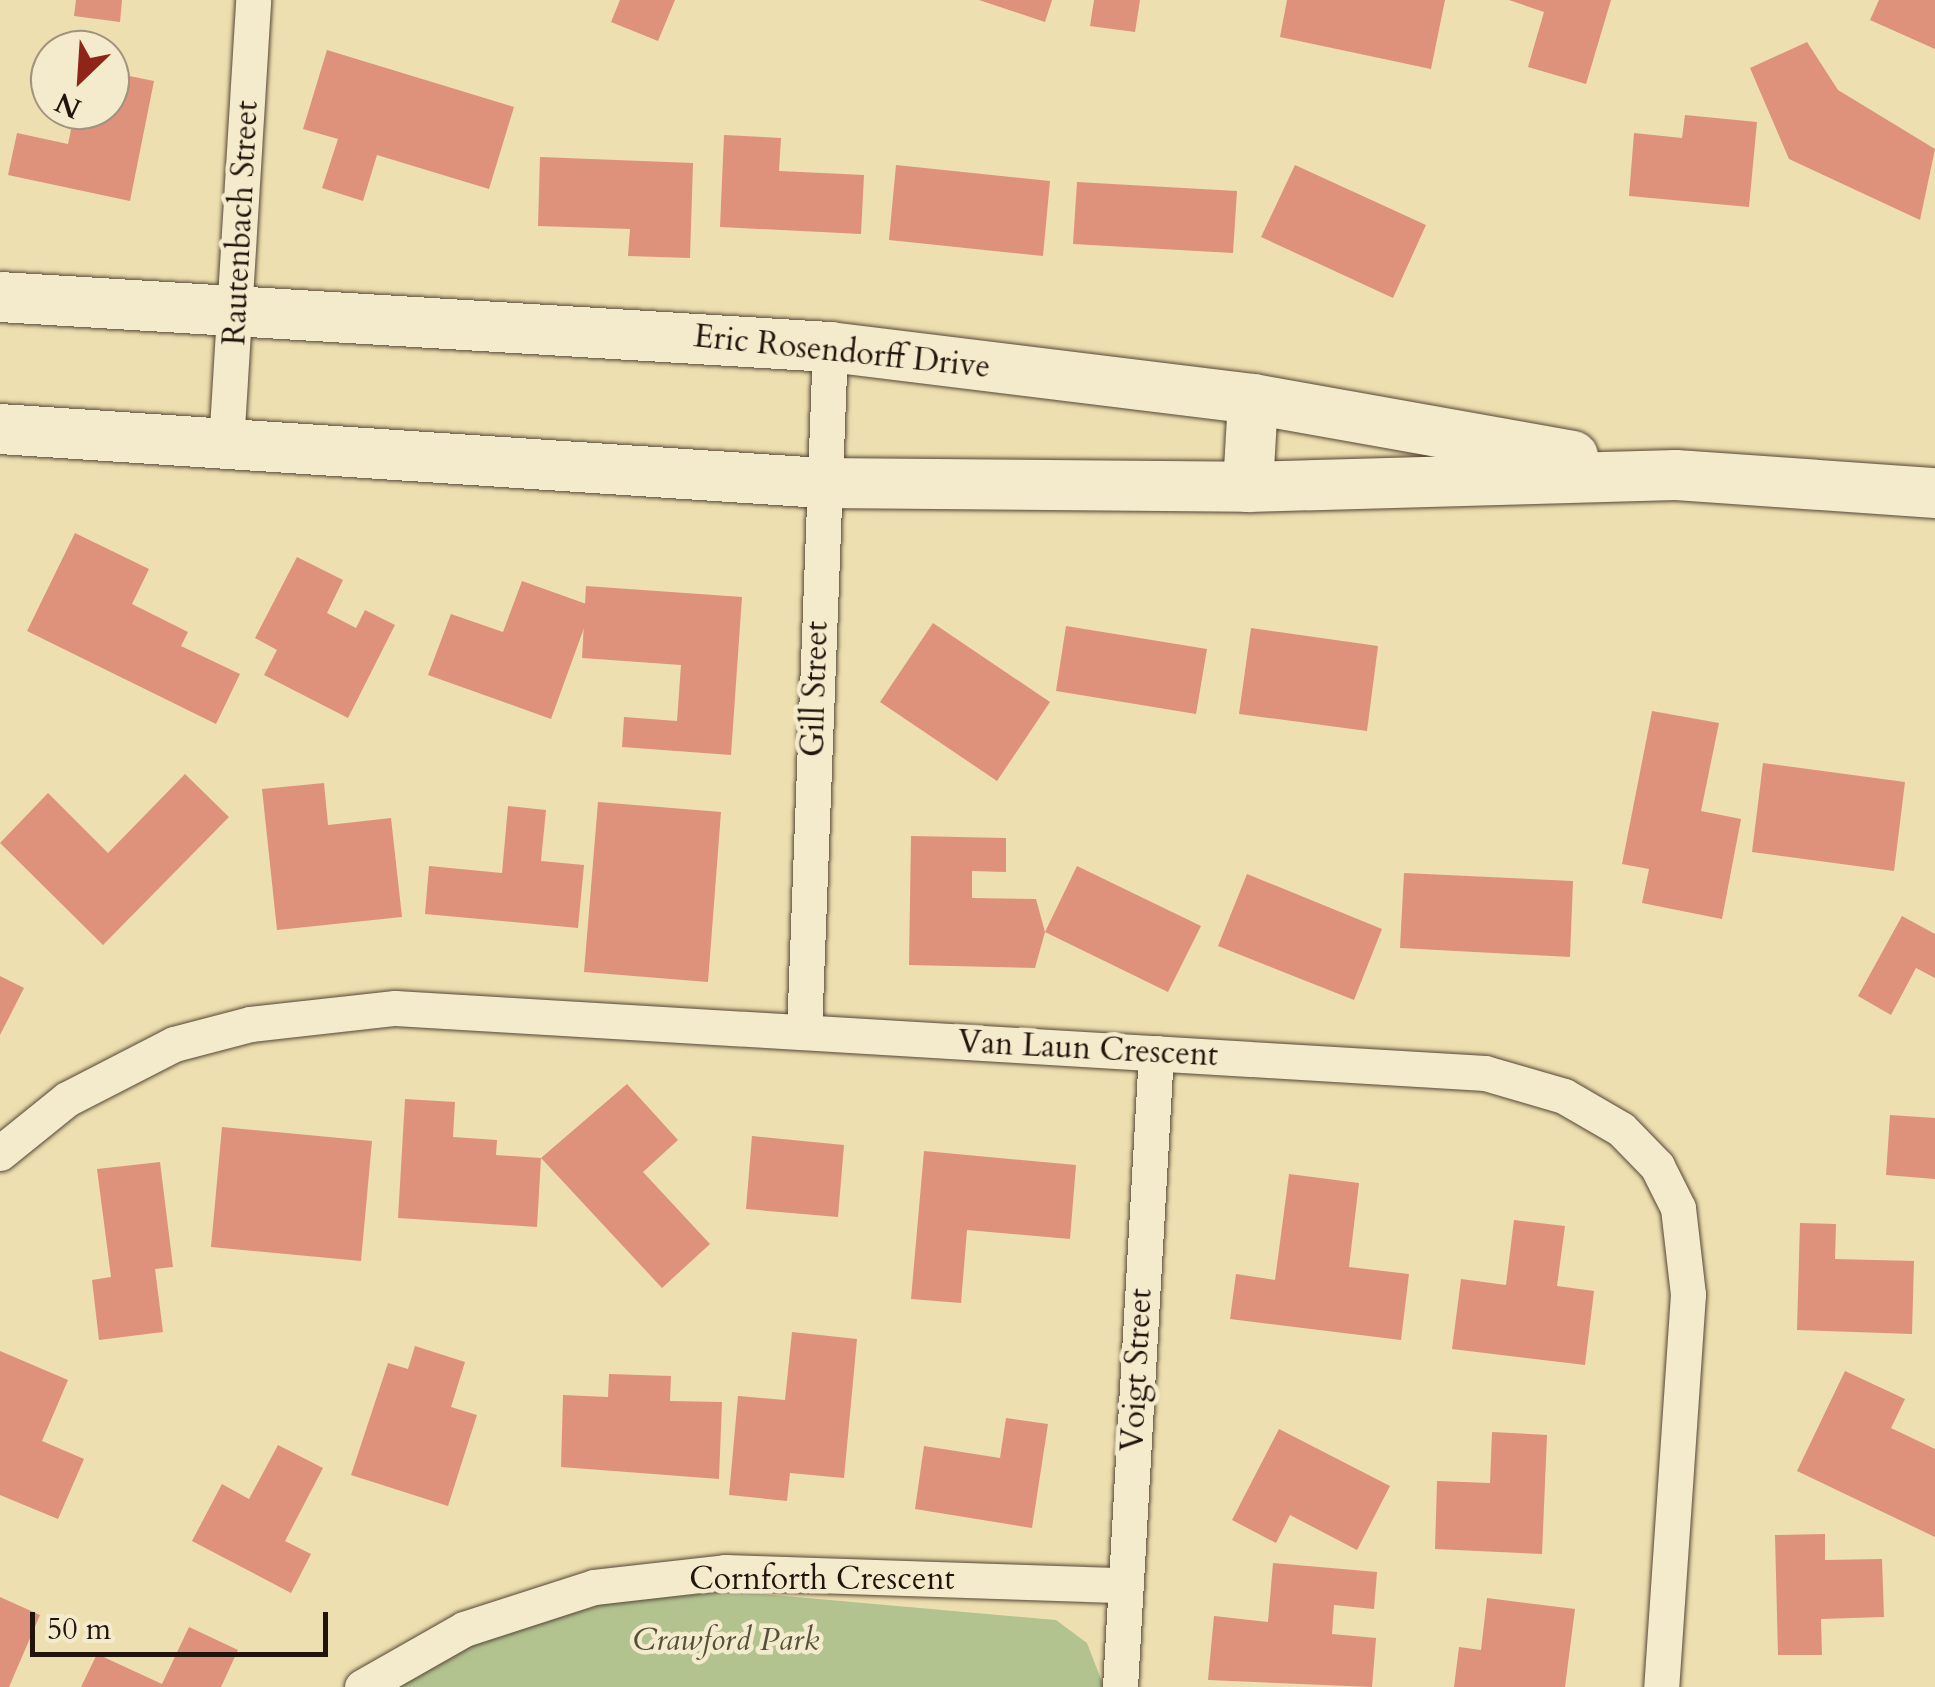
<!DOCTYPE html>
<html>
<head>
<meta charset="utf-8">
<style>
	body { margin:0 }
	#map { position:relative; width:1935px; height:1687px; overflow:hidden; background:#eedfb0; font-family:Cardo,serif }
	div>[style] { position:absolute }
	.green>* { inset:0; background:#b2c390 }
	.building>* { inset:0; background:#de927b }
	.roads { filter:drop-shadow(0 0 2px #544735) drop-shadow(0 0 2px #544735) }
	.street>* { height:35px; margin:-17.5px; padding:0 17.5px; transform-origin:17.5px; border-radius:17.5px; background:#f4eacc }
	.secondary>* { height:50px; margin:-25px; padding:0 25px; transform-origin:25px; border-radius:25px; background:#f4eacc }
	span { translate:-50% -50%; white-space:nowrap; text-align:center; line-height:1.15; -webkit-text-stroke:9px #f4eacc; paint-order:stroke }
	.street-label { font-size:32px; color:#21140c }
	.park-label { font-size:32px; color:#54513a; font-style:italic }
	.north { position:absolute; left:30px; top:30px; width:100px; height:100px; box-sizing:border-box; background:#f4eacc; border:2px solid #a0947f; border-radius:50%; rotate:205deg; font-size:28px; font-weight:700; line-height:40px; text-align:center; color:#21140c }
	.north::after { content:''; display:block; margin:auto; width:35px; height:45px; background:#8f2418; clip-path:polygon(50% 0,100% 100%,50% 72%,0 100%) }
	.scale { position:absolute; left:30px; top:1612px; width:298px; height:45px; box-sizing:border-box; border:5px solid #21140c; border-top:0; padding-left:12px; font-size:30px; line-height:35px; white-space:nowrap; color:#21140c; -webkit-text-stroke:8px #f4eacc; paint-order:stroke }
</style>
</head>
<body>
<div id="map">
	<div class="green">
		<i style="clip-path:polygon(728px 1591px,1056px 1620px,1087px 1643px,1104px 1687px,400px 1687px,476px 1642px,603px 1604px)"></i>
	</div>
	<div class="building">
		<i style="clip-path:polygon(76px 0,122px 0,120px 22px,74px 16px)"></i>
		<i style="clip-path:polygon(620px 0,675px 0,658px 41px,611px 22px)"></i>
		<i style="clip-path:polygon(979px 0,1052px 0,1045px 22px)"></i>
		<i style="clip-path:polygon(1094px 0,1140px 0,1135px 32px,1090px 26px)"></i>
		<i style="clip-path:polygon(1287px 0,1445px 0,1431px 69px,1280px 37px)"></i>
		<i style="clip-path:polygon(1611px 0,1586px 84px,1528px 67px,1544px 12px,1509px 0)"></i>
		<i style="clip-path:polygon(1879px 0,1935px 0,1935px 49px,1870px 20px)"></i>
		<i style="clip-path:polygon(1807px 42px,1838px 90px,1935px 149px,1920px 220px,1789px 159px,1750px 68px)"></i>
		<i style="clip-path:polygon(327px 50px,514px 107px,489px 189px,377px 155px,363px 201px,322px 188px,338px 139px,303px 129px)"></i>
		<i style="clip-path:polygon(110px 72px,154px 81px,130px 201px,8px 175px,17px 133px,68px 144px,75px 110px,110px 110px)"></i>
		<i style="clip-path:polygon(1685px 115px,1757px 122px,1749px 207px,1629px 196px,1634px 133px,1682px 138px)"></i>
		<i style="clip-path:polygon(724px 135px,781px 138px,779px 171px,864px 175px,861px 234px,720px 227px)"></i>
		<i style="clip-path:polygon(540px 157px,693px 163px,690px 258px,628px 256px,630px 229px,538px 226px)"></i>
		<i style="clip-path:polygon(896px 165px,1050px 181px,1043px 256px,889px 240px)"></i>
		<i style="clip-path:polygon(1295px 165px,1426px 225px,1393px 298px,1261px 237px)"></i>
		<i style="clip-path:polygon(1077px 182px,1237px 191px,1233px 253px,1073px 244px)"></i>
		<i style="clip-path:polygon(75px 533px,149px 569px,132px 604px,188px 632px,181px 646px,240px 674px,216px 724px,27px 631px)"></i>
		<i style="clip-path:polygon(297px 557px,343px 580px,327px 613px,356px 628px,365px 610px,395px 625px,348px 718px,264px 675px,277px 650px,255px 638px)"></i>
		<i style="clip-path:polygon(522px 581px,592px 606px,551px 719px,428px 675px,451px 614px,503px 632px)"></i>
		<i style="clip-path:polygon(586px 586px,742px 597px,731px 755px,622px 747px,624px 717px,677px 721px,681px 665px,582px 658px)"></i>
		<i style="clip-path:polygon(933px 623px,1050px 702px,997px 781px,880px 702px)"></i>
		<i style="clip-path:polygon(1066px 626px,1207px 649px,1196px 714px,1056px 691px)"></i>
		<i style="clip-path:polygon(1251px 628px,1378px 646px,1367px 731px,1239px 714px)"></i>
		<i style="clip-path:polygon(1652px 711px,1719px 723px,1701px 811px,1741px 819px,1722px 919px,1642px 903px,1649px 869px,1622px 864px)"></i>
		<i style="clip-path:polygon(1763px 763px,1905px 782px,1894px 871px,1752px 852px)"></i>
		<i style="clip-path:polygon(185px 774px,229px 817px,103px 945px,0 843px,48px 793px,108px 853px)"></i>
		<i style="clip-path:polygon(324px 783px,328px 825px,391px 818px,402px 917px,277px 930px,262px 789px)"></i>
		<i style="clip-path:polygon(598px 802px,721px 812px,708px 982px,584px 972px)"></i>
		<i style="clip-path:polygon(508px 806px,546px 810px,541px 861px,584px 865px,578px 928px,425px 914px,429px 866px,502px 873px)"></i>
		<i style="clip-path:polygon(911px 836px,1006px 838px,1006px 872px,972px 871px,972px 898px,1036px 899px,1045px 932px,1035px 968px,909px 965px)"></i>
		<i style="clip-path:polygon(1077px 866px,1201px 926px,1168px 992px,1045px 932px)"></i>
		<i style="clip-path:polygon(1404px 873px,1573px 881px,1570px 957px,1400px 948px)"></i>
		<i style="clip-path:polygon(1247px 874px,1382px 929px,1354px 1000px,1218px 946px)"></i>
		<i style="clip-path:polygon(1902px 916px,1935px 934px,1935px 978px,1916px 968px,1891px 1015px,1858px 996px)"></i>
		<i style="clip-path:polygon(0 976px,24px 988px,0 1035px)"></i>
		<i style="clip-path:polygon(627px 1084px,678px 1140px,643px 1172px,710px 1244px,662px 1288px,541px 1158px)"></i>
		<i style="clip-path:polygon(405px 1099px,455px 1102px,453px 1137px,497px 1140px,496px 1155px,541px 1158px,537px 1227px,398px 1218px)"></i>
		<i style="clip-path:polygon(1890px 1115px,1935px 1118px,1935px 1179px,1886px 1175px)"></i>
		<i style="clip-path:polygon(222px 1127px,372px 1141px,361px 1261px,211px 1247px)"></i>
		<i style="clip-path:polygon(752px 1136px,844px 1145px,838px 1217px,746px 1209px)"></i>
		<i style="clip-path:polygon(924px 1151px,1076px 1165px,1070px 1239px,967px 1230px,961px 1303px,911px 1299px)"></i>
		<i style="clip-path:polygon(160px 1162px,173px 1267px,155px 1269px,163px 1332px,99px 1340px,92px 1280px,111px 1277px,97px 1169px)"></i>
		<i style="clip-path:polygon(1289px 1174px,1359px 1183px,1349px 1267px,1409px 1274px,1401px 1340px,1230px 1319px,1236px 1274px,1275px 1280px)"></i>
		<i style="clip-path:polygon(1514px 1220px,1565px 1226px,1557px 1286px,1594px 1291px,1585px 1365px,1452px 1349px,1461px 1279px,1506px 1285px)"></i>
		<i style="clip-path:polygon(1800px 1223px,1836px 1224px,1835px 1259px,1914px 1261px,1912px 1334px,1797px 1330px)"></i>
		<i style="clip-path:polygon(792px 1332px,857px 1339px,844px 1478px,790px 1473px,787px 1501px,729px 1495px,738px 1396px,785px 1400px)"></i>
		<i style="clip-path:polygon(415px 1346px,465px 1362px,451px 1407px,477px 1415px,448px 1506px,351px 1475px,388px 1363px,408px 1369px)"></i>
		<i style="clip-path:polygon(0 1351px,68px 1380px,42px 1441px,84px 1459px,58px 1519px,0 1495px)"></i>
		<i style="clip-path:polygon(1845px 1371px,1905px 1399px,1891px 1428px,1935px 1449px,1935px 1537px,1797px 1471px)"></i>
		<i style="clip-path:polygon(609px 1374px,671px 1376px,670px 1401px,722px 1402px,719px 1479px,561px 1467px,563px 1395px,608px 1397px)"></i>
		<i style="clip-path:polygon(1006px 1418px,1048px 1424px,1032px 1528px,915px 1509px,924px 1446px,1000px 1458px)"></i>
		<i style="clip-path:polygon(1279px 1429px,1390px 1486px,1357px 1550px,1290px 1515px,1276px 1543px,1232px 1520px)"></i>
		<i style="clip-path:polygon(1492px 1432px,1547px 1435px,1542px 1554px,1435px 1549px,1437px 1481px,1490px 1483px)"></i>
		<i style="clip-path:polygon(278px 1445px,323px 1468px,285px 1541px,311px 1554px,291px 1593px,192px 1541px,222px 1484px,249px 1499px)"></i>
		<i style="clip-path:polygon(1825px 1534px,1825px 1560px,1882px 1559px,1884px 1617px,1821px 1619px,1822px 1655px,1778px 1655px,1775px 1535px)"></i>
		<i style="clip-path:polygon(1273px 1563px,1377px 1572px,1374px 1609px,1334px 1605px,1332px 1634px,1376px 1638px,1372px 1687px,1208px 1680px,1214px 1616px,1268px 1622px)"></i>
		<i style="clip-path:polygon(0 1597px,40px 1615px,9px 1687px,0 1687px)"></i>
		<i style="clip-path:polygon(1487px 1598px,1575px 1609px,1565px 1687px,1454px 1687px,1459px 1647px,1481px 1650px)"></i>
		<i style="clip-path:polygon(189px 1627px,238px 1650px,221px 1687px,81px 1687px,97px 1654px,162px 1684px)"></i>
	</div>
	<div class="roads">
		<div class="street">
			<i style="left:226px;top:445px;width:446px;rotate:-86.5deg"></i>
			<i style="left:804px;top:1032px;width:685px;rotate:-87.83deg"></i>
			<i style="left:0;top:1153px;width:86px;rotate:-38.9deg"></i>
			<i style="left:67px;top:1099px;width:120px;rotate:-27.2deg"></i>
			<i style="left:174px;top:1044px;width:79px;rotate:-14.7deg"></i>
			<i style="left:250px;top:1024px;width:146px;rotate:-6.3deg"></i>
			<i style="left:395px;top:1008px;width:1092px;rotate:3.41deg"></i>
			<i style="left:1485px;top:1073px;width:82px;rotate:16.2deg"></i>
			<i style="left:1564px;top:1096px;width:66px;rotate:30.1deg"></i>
			<i style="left:1621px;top:1129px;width:52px;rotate:45.8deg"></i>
			<i style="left:1657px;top:1166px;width:47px;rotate:63.4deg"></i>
			<i style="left:1678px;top:1208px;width:87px;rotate:83.4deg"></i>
			<i style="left:1688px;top:1294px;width:394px;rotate:93.9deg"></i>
			<i style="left:362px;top:1687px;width:117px;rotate:-29.6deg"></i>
			<i style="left:464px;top:1629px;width:137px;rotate:-17.9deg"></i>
			<i style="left:594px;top:1587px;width:132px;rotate:-6.5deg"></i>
			<i style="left:725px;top:1572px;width:400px;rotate:1.9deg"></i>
			<i style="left:1120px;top:1687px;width:635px;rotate:-86.75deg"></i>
		</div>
		<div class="secondary">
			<i style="left:0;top:297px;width:832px;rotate:3.45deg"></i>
			<i style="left:830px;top:347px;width:426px;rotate:7deg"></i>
			<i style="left:1253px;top:399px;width:325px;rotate:10.1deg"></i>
			<i style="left:0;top:429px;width:824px;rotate:3.76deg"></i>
			<i style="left:822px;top:483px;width:426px;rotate:0.5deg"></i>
			<i style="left:1248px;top:487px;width:428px;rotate:-1.6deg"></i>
			<i style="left:1676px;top:475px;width:260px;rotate:4deg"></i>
			<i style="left:1248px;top:487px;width:88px;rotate:-86.7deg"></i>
		</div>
	</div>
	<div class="street-label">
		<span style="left:241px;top:223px;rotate:-87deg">Rautenbach Street</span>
		<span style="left:842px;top:352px;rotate:6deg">Eric Rosendorff Drive</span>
		<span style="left:815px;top:689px;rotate:-88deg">Gill Street</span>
		<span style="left:1088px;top:1049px;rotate:3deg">Van Laun Crescent</span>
		<span style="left:1137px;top:1370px;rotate:-87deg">Voigt Street</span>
		<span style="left:822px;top:1579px">Cornforth Crescent</span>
	</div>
	<div class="park-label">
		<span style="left:726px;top:1640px">Crawford Park</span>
	</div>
	<div class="north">N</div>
	<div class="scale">50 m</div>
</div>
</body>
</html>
